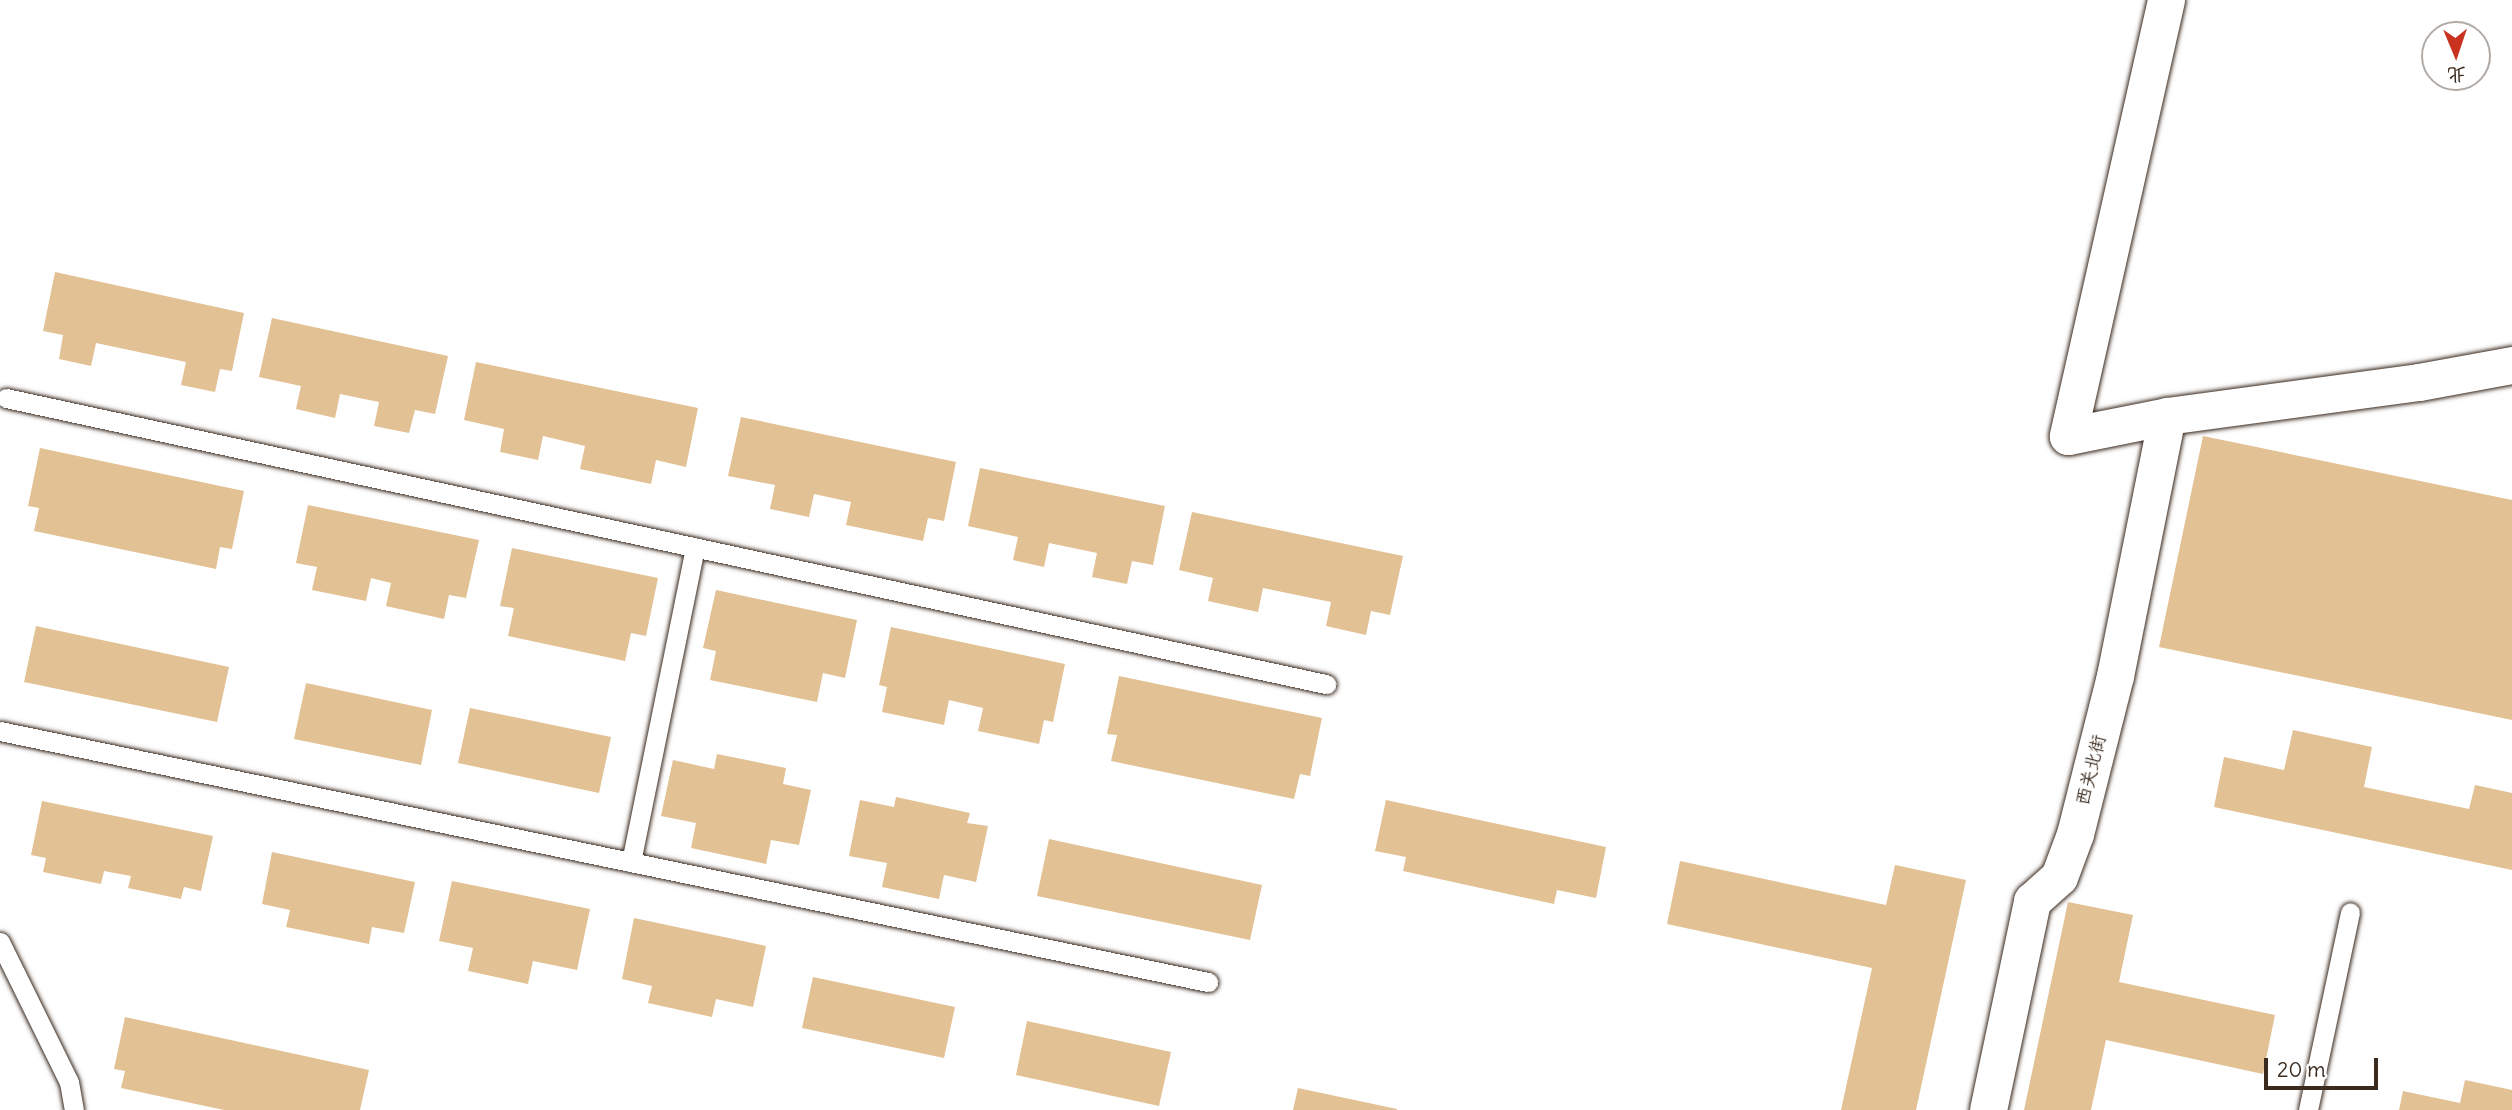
<!DOCTYPE html>
<html>
<head>
<meta charset="utf-8">
<style>
	body { margin:0 }
	#map { position:relative; width:2512px; height:1110px; overflow:hidden; background:#fff; font-family:Delius,"LXGW WenKai TC",sans-serif }
	div>[style] { position:absolute }
	.building>* { inset:0; background:#e2c194 }
	.roads { filter:drop-shadow(0 0 2px #3b2a1e) drop-shadow(0 0 2px #3b2a1e) }
	.lane>* { height:19px; margin:-9.5px; padding:0 9.5px; transform-origin:9.5px; border-radius:9.5px; background:#fff }
	.street>* { height:37px; margin:-18.5px; padding:0 18.5px; transform-origin:18.5px; border-radius:18.5px; background:#fff }
	span { translate:-50% -50%; white-space:nowrap; text-align:center; line-height:1.15; -webkit-text-stroke:5px #fff; paint-order:stroke }
	.street-label { font-size:18px; color:#3b2a1e }
	.north { position:absolute; left:2421px; top:21px; width:70px; height:70px; box-sizing:border-box; background:#fff; border:2px solid #b1aaa5; border-radius:50%; rotate:178deg; font-size:19px; font-weight:700; line-height:28px; text-align:center; color:#3b2a1e }
	.north::after { content:''; display:block; margin:auto; width:24px; height:32px; background:#c8321e; clip-path:polygon(50% 0,100% 100%,50% 72%,0 100%) }
	.scale { position:absolute; left:2264px; top:1058px; width:114px; height:32px; box-sizing:border-box; border:4px solid #3b2a1e; border-top:0; padding-left:9px; font-size:21px; line-height:24px; white-space:nowrap; color:#3b2a1e; -webkit-text-stroke:5px #fff; paint-order:stroke }
</style>
</head>
<body>
<div id="map">
	<div class="building">
		<i style="clip-path:polygon(55px 272px,244px 313px,232px 371px,220px 369px,215px 392px,181px 385px,186px 362px,96px 343px,91px 366px,59px 359px,63px 335px,43px 331px)"></i>
		<i style="clip-path:polygon(272px 318px,448px 356px,435px 414px,415px 410px,409px 433px,374px 426px,379px 402px,340px 394px,335px 418px,296px 409px,301px 386px,259px 377px)"></i>
		<i style="clip-path:polygon(476px 362px,698px 408px,686px 467px,656px 460px,651px 484px,580px 469px,585px 446px,543px 436px,538px 460px,500px 452px,504px 429px,464px 420px)"></i>
		<i style="clip-path:polygon(741px 417px,956px 462px,944px 521px,928px 518px,923px 541px,846px 525px,851px 502px,814px 494px,809px 517px,770px 509px,775px 485px,728px 476px)"></i>
		<i style="clip-path:polygon(2203px 436px,2512px 500px,2512px 720px,2159px 647px)"></i>
		<i style="clip-path:polygon(40px 448px,244px 491px,232px 549px,220px 547px,216px 569px,34px 531px,39px 508px,28px 506px)"></i>
		<i style="clip-path:polygon(980px 468px,1165px 506px,1153px 565px,1132px 561px,1127px 584px,1092px 577px,1097px 553px,1049px 543px,1044px 567px,1013px 560px,1018px 537px,968px 526px)"></i>
		<i style="clip-path:polygon(308px 505px,479px 540px,466px 598px,449px 595px,444px 619px,386px 606px,391px 583px,371px 578px,366px 601px,312px 590px,317px 567px,296px 563px)"></i>
		<i style="clip-path:polygon(1192px 512px,1403px 556px,1390px 615px,1371px 611px,1366px 635px,1326px 626px,1331px 602px,1263px 588px,1258px 612px,1208px 601px,1213px 578px,1179px 570px)"></i>
		<i style="clip-path:polygon(512px 548px,658px 578px,646px 636px,631px 633px,625px 661px,508px 636px,514px 608px,500px 606px)"></i>
		<i style="clip-path:polygon(716px 590px,857px 620px,845px 678px,823px 673px,817px 702px,710px 680px,716px 651px,703px 648px)"></i>
		<i style="clip-path:polygon(36px 626px,229px 667px,217px 722px,24px 682px)"></i>
		<i style="clip-path:polygon(891px 627px,1065px 664px,1053px 722px,1044px 720px,1039px 744px,978px 731px,983px 708px,949px 700px,944px 725px,882px 712px,887px 687px,879px 685px)"></i>
		<i style="clip-path:polygon(1119px 676px,1322px 718px,1310px 776px,1300px 774px,1294px 799px,1111px 761px,1117px 735px,1107px 734px)"></i>
		<i style="clip-path:polygon(306px 683px,432px 710px,421px 765px,294px 739px)"></i>
		<i style="clip-path:polygon(470px 708px,611px 737px,599px 793px,458px 763px)"></i>
		<i style="clip-path:polygon(2293px 730px,2372px 747px,2364px 787px,2469px 809px,2475px 785px,2512px 793px,2512px 870px,2214px 807px,2224px 757px,2284px 770px)"></i>
		<i style="clip-path:polygon(717px 754px,786px 768px,783px 784px,811px 790px,799px 845px,771px 840px,766px 864px,691px 848px,696px 823px,661px 816px,673px 760px,714px 769px)"></i>
		<i style="clip-path:polygon(896px 797px,970px 813px,967px 823px,988px 826px,976px 882px,944px 875px,939px 899px,882px 887px,887px 863px,849px 856px,860px 800px,894px 807px)"></i>
		<i style="clip-path:polygon(1386px 800px,1606px 847px,1596px 898px,1557px 890px,1554px 904px,1403px 871px,1406px 857px,1375px 851px)"></i>
		<i style="clip-path:polygon(42px 801px,213px 836px,201px 891px,184px 887px,181px 899px,128px 888px,131px 876px,104px 871px,101px 884px,43px 872px,46px 858px,31px 855px)"></i>
		<i style="clip-path:polygon(1049px 839px,1262px 885px,1250px 940px,1037px 896px)"></i>
		<i style="clip-path:polygon(272px 852px,415px 882px,404px 933px,372px 927px,369px 944px,286px 927px,290px 910px,262px 904px)"></i>
		<i style="clip-path:polygon(1680px 861px,1886px 905px,1895px 865px,1966px 880px,1916px 1110px,1841px 1110px,1872px 968px,1667px 924px)"></i>
		<i style="clip-path:polygon(452px 881px,590px 909px,577px 970px,533px 961px,528px 984px,468px 971px,473px 948px,439px 941px)"></i>
		<i style="clip-path:polygon(2068px 902px,2133px 915px,2119px 982px,2275px 1015px,2263px 1074px,2106px 1040px,2091px 1110px,2024px 1110px)"></i>
		<i style="clip-path:polygon(634px 918px,766px 946px,753px 1007px,716px 999px,712px 1017px,648px 1003px,652px 986px,622px 979px)"></i>
		<i style="clip-path:polygon(813px 977px,955px 1007px,944px 1058px,802px 1028px)"></i>
		<i style="clip-path:polygon(125px 1017px,369px 1070px,360px 1110px,224px 1110px,121px 1088px,125px 1071px,114px 1069px)"></i>
		<i style="clip-path:polygon(1027px 1021px,1171px 1052px,1159px 1106px,1016px 1075px)"></i>
		<i style="clip-path:polygon(2465px 1080px,2512px 1090px,2512px 1110px,2399px 1110px,2403px 1091px,2460px 1103px)"></i>
		<i style="clip-path:polygon(1298px 1088px,1397px 1109px,1397px 1110px,1293px 1110px)"></i>
	</div>
	<div class="roads">
		<div class="lane">
			<i style="left:6px;top:398px;width:1351px;rotate:12.23deg"></i>
			<i style="left:0;top:731px;width:1234px;rotate:11.74deg"></i>
			<i style="left:631px;top:862px;width:321px;rotate:-78.5deg"></i>
			<i style="left:0;top:942px;width:156px;rotate:63.8deg"></i>
			<i style="left:69px;top:1082px;width:28px;rotate:80deg"></i>
			<i style="left:2308px;top:1110px;width:202px;rotate:-78deg"></i>
		</div>
		<div class="street">
			<i style="left:2166px;top:0;width:447px;rotate:102.7deg"></i>
			<i style="left:2068px;top:436px;width:101px;rotate:-11.4deg"></i>
			<i style="left:2167px;top:416px;width:254px;rotate:-7.7deg"></i>
			<i style="left:2419px;top:382px;width:95px;rotate:-10.4deg"></i>
			<i style="left:1988px;top:1110px;width:214px;rotate:-78.1deg"></i>
			<i style="left:2032px;top:901px;width:36px;rotate:-42deg"></i>
			<i style="left:2059px;top:877px;width:46px;rotate:-69.6deg"></i>
			<i style="left:2075px;top:834px;width:163px;rotate:-75.8deg"></i>
			<i style="left:2115px;top:676px;width:265px;rotate:-78.7deg"></i>
		</div>
	</div>
	<div class="street-label">
		<span style="left:2091px;top:770px;rotate:-76deg">西关北街</span>
	</div>
	<div class="north">北</div>
	<div class="scale">20 m</div>
</div>
</body>
</html>
